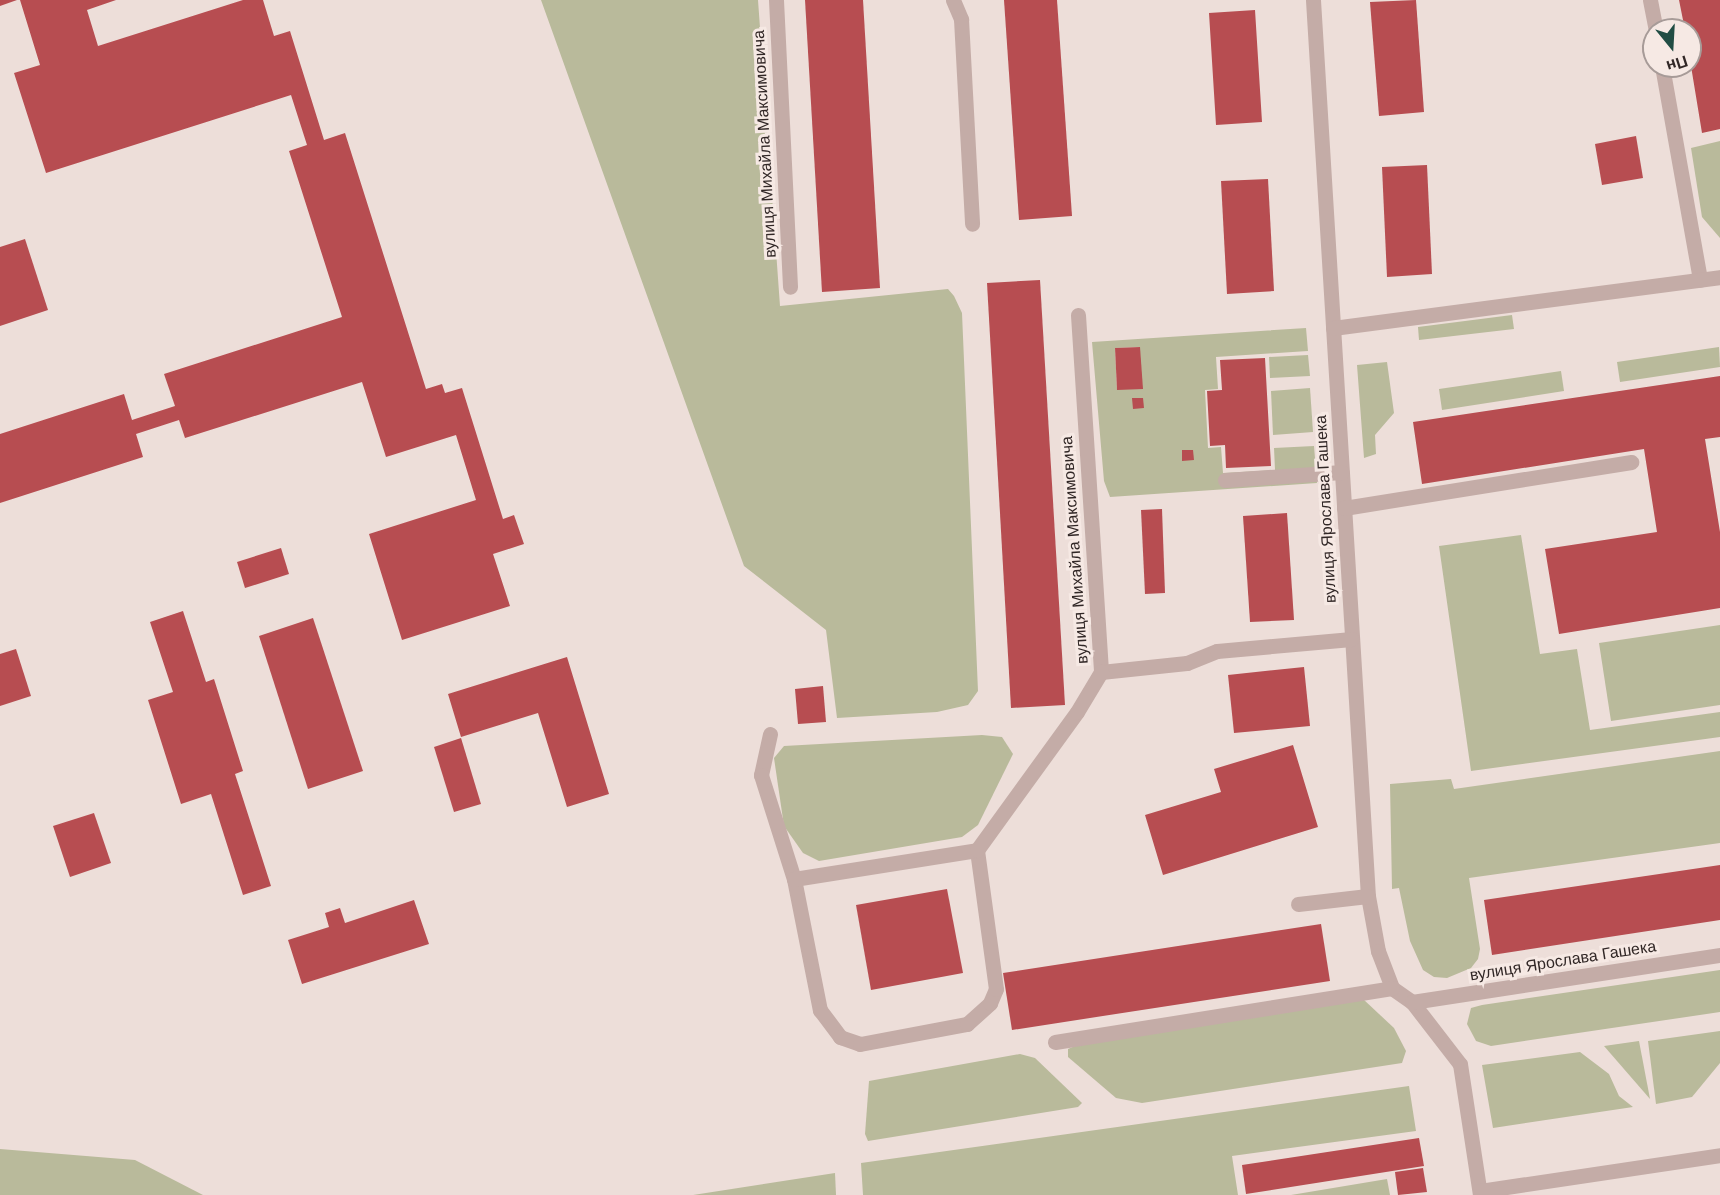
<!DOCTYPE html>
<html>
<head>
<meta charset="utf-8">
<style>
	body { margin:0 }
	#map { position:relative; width:1720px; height:1195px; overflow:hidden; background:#edded9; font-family:Helvetica,sans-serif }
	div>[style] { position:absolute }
	.green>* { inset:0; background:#b9ba9b }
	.building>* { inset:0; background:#b74d51 }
	.minor>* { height:15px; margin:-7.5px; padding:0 7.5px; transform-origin:7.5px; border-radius:7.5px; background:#c4aca7 }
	span { translate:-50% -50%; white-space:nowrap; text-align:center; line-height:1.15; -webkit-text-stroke:6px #f6e9e4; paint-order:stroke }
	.street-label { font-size:16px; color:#312726 }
	.north { position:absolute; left:1642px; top:18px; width:60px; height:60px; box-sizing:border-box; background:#f6e9e4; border:2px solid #a79b98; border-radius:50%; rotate:162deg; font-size:16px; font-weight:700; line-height:24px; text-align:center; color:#312726 }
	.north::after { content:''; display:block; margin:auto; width:21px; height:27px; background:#214d44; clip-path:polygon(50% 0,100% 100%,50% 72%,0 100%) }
</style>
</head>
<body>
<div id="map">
	<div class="green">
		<i style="clip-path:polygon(541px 0,758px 0,780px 306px,948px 289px,954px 296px,962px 313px,978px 691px,968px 705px,937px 712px,837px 718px,826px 630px,744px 566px)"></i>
		<i style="clip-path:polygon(1720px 141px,1720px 238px,1702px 217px,1691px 148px)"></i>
		<i style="clip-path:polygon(1512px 315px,1514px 329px,1419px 340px,1418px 327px)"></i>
		<i style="clip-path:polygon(evenodd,1306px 328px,1308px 351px,1216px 357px,1218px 389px,1205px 390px,1208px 448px,1221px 447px,1223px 473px,1275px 470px,1274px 448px,1314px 446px,1317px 483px,1110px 497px,1104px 481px,1092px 342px,1306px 328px,1140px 347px,1117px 390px,1115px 348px,1140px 347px)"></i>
		<i style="clip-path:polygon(1719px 347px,1720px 367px,1620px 382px,1617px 362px)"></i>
		<i style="clip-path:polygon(1308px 355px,1310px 376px,1270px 378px,1269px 357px)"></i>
		<i style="clip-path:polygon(1387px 362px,1394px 413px,1375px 435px,1376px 454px,1364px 458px,1357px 365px)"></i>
		<i style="clip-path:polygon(1561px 371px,1564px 391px,1442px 410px,1439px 389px)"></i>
		<i style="clip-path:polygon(1310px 388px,1313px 432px,1273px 435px,1271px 391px)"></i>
		<i style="clip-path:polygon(1521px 535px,1540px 654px,1577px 649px,1590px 730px,1720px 712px,1720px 737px,1471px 771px,1439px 546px)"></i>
		<i style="clip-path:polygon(1720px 625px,1720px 705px,1611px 721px,1599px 643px)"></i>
		<i style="clip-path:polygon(982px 735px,1002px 737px,1013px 754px,978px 825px,962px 837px,819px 861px,803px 853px,784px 826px,774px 758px,784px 746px)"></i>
		<i style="clip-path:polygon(1720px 751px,1720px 843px,1469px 878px,1480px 949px,1478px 959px,1471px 968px,1447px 978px,1434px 977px,1423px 970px,1410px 941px,1399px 888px,1392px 889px,1390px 784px,1451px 779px,1454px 789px)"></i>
		<i style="clip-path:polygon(1720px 970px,1720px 1012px,1491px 1046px,1476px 1041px,1467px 1024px,1471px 1008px,1482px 1005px)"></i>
		<i style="clip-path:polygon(1363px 999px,1394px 1028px,1406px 1051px,1402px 1063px,1142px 1103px,1116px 1098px,1068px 1057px,1068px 1049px,1075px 1046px)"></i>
		<i style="clip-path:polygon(1720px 1031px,1720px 1063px,1692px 1097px,1656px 1104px,1648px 1041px)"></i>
		<i style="clip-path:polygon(1639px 1041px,1650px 1099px,1604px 1046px)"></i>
		<i style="clip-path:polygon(1580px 1052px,1609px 1074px,1619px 1096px,1633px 1107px,1493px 1128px,1482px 1065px)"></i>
		<i style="clip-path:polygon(1020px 1054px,1035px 1058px,1082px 1103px,1078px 1107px,868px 1141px,865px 1134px,869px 1081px)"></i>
		<i style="clip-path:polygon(1409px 1086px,1416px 1131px,1232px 1156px,1238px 1195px,863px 1195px,861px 1163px)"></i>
		<i style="clip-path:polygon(0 1149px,135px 1160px,203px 1195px,0 1195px)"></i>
		<i style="clip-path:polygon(835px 1173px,836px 1195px,693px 1195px)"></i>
		<i style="clip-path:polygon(1387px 1179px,1390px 1195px,1291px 1195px)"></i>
	</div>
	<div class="building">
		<i style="clip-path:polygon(0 0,17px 0,0 6px)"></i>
		<i style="clip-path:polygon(20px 0,116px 0,87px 10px,98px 46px,243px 0,263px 0,274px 36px,290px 31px,324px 140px,345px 133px,426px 389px,442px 384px,445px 393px,462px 388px,503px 519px,514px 515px,524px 544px,493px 554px,510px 606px,402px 640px,369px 534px,476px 500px,456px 435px,386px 457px,362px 382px,185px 438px,179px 420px,136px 434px,143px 457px,0 503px,0 434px,124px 394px,132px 420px,175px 406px,164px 374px,342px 317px,289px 151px,307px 145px,291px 95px,46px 173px,14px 73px,40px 65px)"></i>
		<i style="clip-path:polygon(805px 0,863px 0,880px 288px,822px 292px)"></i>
		<i style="clip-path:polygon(1004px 0,1057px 0,1072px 216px,1019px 220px)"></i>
		<i style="clip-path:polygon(1416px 0,1424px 112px,1379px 116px,1370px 2px)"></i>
		<i style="clip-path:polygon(1679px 0,1720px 0,1720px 129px,1702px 133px,1690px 60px,1690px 30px,1685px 30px)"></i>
		<i style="clip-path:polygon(1255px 10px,1262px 122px,1216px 125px,1209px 13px)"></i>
		<i style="clip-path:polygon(1636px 136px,1643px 178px,1602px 185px,1595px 144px)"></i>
		<i style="clip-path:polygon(1427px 165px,1432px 274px,1387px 277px,1382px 167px)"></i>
		<i style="clip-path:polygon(1268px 179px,1274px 291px,1227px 294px,1221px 181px)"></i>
		<i style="clip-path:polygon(25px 239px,48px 310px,0 326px,0 247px)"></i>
		<i style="clip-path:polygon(1040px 280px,1065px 705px,1011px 708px,987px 283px)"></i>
		<i style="clip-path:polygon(1140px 347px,1143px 389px,1117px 390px,1115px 348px)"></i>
		<i style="clip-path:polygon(1265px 358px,1271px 466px,1226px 468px,1225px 445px,1210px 446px,1207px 391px,1222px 390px,1220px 360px)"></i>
		<i style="clip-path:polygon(1720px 376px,1720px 437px,1705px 439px,1720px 532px,1720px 608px,1559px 634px,1545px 549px,1657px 532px,1644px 449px,1422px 484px,1413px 422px)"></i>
		<i style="clip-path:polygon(1132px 398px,1143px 398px,1144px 408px,1133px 409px)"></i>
		<i style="clip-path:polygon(1182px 450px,1193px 450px,1194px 460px,1182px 461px)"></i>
		<i style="clip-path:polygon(1162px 509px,1165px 593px,1145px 594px,1141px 510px)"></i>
		<i style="clip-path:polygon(1287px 513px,1294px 620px,1250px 622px,1243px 516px)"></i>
		<i style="clip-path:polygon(281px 548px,289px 574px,245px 588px,237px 562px)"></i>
		<i style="clip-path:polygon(183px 611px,206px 682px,214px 679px,243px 771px,235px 774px,271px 886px,243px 895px,211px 794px,181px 804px,148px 700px,173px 692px,150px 622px)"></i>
		<i style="clip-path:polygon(313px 618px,363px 771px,308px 789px,259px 636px)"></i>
		<i style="clip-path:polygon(16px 649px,31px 696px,0 706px,0 654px)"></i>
		<i style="clip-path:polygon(567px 657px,609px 794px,567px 807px,538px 713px,461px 737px,448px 694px)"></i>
		<i style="clip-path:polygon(1304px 667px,1310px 726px,1234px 733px,1228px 675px)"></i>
		<i style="clip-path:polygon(823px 686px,826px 722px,798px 724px,795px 689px)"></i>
		<i style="clip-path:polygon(461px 738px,481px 804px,454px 812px,434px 747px)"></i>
		<i style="clip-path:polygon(1293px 745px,1318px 827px,1163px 875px,1145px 815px,1221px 792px,1214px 769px)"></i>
		<i style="clip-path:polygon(94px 813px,111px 863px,70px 877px,53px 826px)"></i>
		<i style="clip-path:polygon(1720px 865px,1720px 920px,1492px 955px,1484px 900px)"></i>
		<i style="clip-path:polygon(947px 889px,963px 973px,871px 990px,856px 905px)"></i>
		<i style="clip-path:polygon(414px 900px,429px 944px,302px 984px,288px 940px,329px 927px,325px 913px,340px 908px,345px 923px)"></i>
		<i style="clip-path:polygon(1321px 924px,1330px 981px,1012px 1030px,1003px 973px)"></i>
		<i style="clip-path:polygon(1419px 1138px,1424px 1166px,1246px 1194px,1242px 1165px)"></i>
		<i style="clip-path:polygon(1423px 1168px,1427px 1192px,1398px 1195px,1395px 1172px)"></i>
	</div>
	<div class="minor">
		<i style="left:776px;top:0;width:287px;rotate:87.2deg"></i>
		<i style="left:953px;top:0;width:21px;rotate:67deg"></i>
		<i style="left:961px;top:19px;width:205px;rotate:86.9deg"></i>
		<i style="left:1313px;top:0;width:898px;rotate:86.49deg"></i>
		<i style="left:1368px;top:896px;width:56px;rotate:79.7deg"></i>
		<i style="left:1378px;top:951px;width:40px;rotate:69deg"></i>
		<i style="left:1392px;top:988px;width:24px;rotate:35deg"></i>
		<i style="left:1412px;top:1002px;width:78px;rotate:52.3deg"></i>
		<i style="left:1460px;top:1064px;width:133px;rotate:81.3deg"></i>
		<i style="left:1650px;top:0;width:31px;rotate:79deg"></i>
		<i style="left:1662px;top:66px;width:217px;rotate:79.9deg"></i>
		<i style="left:1078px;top:315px;width:358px;rotate:86.3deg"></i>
		<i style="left:1101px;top:672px;width:86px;rotate:-6deg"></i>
		<i style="left:1187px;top:663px;width:32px;rotate:-22deg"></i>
		<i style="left:1217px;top:651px;width:135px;rotate:-5.1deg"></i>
		<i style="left:1333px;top:328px;width:390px;rotate:-7.5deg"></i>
		<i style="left:1225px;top:480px;width:117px;rotate:-3.9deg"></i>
		<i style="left:1344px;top:508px;width:291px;rotate:-9.1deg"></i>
		<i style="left:770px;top:734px;width:42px;rotate:102.4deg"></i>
		<i style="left:761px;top:775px;width:109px;rotate:72.4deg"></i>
		<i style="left:794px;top:879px;width:134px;rotate:78.8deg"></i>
		<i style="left:820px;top:1010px;width:34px;rotate:53deg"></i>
		<i style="left:840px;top:1037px;width:21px;rotate:19deg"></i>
		<i style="left:860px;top:1044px;width:109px;rotate:-10.6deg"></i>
		<i style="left:967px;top:1024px;width:31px;rotate:-42deg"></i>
		<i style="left:990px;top:1003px;width:15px;rotate:-67deg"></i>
		<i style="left:996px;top:989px;width:140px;rotate:-97.8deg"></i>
		<i style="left:794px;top:879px;width:185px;rotate:-9deg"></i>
		<i style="left:977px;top:850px;width:170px;rotate:-54.1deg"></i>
		<i style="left:1077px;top:712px;width:47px;rotate:-59deg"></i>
		<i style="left:1298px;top:904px;width:70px;rotate:-6.5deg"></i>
		<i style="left:1412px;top:1002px;width:312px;rotate:-8.7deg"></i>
		<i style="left:1055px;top:1042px;width:341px;rotate:-9.1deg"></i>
		<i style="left:1480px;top:1191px;width:243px;rotate:-8.5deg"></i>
	</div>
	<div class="street-label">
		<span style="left:765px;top:144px;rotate:-93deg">вулиця Михайла Максимовича</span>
		<span style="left:1326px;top:509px;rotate:-93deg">вулиця Ярослава Гашека</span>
		<span style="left:1075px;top:550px;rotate:-94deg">вулиця Михайла Максимовича</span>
		<span style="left:1563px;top:961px;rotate:-9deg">вулиця Ярослава Гашека</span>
	</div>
	<div class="north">Пн</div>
</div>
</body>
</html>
